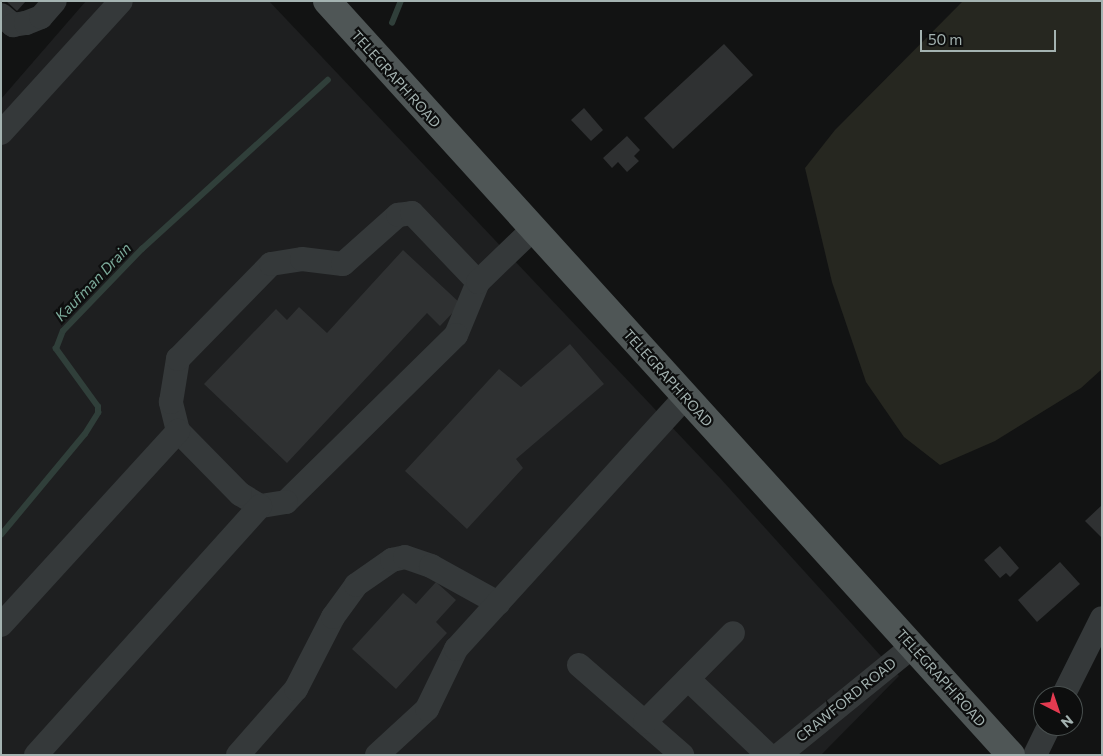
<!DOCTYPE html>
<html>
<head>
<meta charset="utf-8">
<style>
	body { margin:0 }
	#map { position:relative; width:1103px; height:756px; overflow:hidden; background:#121313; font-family:Commissioner,sans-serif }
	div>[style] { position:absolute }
	.built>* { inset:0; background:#1e1f20 }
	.green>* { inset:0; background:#262720 }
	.stream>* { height:5.5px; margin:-2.75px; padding:0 2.75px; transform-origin:2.75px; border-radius:2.75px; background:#303f3a }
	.building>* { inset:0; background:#2f3132 }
	.minor>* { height:24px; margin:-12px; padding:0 12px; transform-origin:12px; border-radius:12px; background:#35393a }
	.major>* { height:28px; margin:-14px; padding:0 14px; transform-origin:14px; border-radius:14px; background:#4f5656 }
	span { translate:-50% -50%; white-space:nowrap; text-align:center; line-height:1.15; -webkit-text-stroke:4.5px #0d0e0e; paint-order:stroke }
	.street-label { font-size:14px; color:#a4b3b1 }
	.water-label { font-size:15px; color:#7dac9c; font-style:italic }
	.frame { position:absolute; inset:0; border:2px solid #a4b3b1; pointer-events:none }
	.north { position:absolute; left:1033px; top:686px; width:50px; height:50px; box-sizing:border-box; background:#0d0e0e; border:1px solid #49504f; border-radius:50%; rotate:139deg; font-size:14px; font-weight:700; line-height:20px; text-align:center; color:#a4b3b1 }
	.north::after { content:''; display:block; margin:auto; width:18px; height:22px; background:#e33a50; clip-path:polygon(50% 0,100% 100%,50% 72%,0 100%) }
	.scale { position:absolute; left:920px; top:30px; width:136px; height:22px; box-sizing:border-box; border:2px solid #a4b3b1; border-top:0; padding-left:6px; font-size:15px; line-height:18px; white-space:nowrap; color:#a4b3b1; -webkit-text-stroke:4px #0d0e0e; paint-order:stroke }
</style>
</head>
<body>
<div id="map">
	<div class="built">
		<i style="clip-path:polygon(86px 1px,269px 1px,720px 478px,899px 676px,821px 755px,1px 755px,1px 99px)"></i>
	</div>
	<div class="green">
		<i style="clip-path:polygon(963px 1px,1102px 1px,1102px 369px,1081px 388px,995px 441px,940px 465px,904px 437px,866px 382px,832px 282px,805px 168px,835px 130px)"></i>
	</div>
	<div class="stream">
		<i style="left:392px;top:23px;width:24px;rotate:-68deg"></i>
		<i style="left:1px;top:535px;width:131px;rotate:-50.3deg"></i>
		<i style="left:85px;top:434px;width:25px;rotate:-58deg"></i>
		<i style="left:98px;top:413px;width:6px;rotate:-90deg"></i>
		<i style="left:98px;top:407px;width:72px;rotate:-125.9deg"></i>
		<i style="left:56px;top:349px;width:19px;rotate:-69deg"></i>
		<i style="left:63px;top:331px;width:114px;rotate:-46.1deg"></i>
		<i style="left:142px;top:249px;width:251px;rotate:-42.3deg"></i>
	</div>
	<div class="building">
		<i style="clip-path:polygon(6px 1px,26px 1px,17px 11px)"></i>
		<i style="clip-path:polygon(724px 44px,753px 75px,673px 149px,644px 118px)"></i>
		<i style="clip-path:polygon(584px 108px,603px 130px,591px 141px,571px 120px)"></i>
		<i style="clip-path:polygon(627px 136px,640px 150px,634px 156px,639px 161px,627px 172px,618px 162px,612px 168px,603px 158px)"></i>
		<i style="clip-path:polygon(403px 250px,461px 304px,440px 326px,427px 313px,287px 463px,204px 384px,276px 309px,287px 320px,299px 307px,327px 333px)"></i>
		<i style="clip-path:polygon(570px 344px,604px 384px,516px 459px,523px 468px,467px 529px,405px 471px,499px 369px,521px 387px)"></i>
		<i style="clip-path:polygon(1102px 505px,1102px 538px,1085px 521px)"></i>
		<i style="clip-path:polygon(1000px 546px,1019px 568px,1010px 577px,1006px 573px,1000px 578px,984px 560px)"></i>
		<i style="clip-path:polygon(1060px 562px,1080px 584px,1037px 622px,1018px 600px)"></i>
		<i style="clip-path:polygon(436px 582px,456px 600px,436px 622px,447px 633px,396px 689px,352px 649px,403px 593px,416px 604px)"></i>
	</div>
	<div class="minor">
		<i style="left:1px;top:15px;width:16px;rotate:40deg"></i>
		<i style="left:13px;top:25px;width:13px;rotate:-9deg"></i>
		<i style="left:26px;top:23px;width:16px;rotate:-22deg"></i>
		<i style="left:41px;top:17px;width:21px;rotate:-49deg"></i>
		<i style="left:1px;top:133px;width:178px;rotate:-47.7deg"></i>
		<i style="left:478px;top:282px;width:57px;rotate:112.5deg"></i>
		<i style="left:456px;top:335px;width:238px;rotate:135.5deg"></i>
		<i style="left:286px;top:502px;width:26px;rotate:171deg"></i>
		<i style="left:260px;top:506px;width:23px;rotate:-149deg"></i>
		<i style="left:240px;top:494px;width:88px;rotate:-134.5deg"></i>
		<i style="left:178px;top:431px;width:30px;rotate:-104deg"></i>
		<i style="left:171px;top:402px;width:44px;rotate:-80.8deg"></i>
		<i style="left:178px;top:359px;width:133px;rotate:-45.6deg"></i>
		<i style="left:271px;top:264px;width:31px;rotate:-9deg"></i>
		<i style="left:302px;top:259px;width:41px;rotate:7deg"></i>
		<i style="left:343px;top:264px;width:74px;rotate:-41.7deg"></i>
		<i style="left:398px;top:215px;width:14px;rotate:-8deg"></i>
		<i style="left:412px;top:213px;width:95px;rotate:46.3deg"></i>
		<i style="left:478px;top:282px;width:75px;rotate:-43.9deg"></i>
		<i style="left:1px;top:625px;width:263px;rotate:-47.6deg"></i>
		<i style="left:579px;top:665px;width:137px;rotate:41.1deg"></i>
		<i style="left:688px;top:679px;width:110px;rotate:43.5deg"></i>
		<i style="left:1063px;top:696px;width:87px;rotate:-63.4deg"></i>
		<i style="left:645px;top:722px;width:125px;rotate:-45.3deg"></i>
		<i style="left:36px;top:755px;width:335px;rotate:-48deg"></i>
		<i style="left:238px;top:755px;width:88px;rotate:-48.7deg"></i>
		<i style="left:296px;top:689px;width:81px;rotate:-62.8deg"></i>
		<i style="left:333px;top:617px;width:39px;rotate:-54deg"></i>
		<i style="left:356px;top:585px;width:44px;rotate:-34.8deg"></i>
		<i style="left:392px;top:560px;width:13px;rotate:-13deg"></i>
		<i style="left:405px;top:557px;width:28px;rotate:19deg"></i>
		<i style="left:431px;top:566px;width:77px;rotate:28.9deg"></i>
		<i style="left:377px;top:755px;width:68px;rotate:-42.6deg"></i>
		<i style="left:427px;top:709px;width:67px;rotate:-64.2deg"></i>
		<i style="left:456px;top:649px;width:341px;rotate:-47.7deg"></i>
		<i style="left:779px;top:755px;width:173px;rotate:-39.1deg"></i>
		<i style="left:1035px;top:755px;width:32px;rotate:-64deg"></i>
	</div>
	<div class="major">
		<i style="left:327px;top:1px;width:1018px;rotate:47.79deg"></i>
	</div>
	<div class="street-label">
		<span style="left:396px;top:79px;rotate:48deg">TELEGRAPH ROAD</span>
		<span style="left:668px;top:378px;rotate:48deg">TELEGRAPH ROAD</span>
		<span style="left:941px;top:678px;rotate:48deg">TELEGRAPH ROAD</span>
		<span style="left:846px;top:700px;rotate:-39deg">CRAWFORD ROAD</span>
	</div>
	<div class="water-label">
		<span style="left:93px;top:282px;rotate:-46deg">Kaufman Drain</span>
	</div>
	<div class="frame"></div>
	<div class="north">N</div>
	<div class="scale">50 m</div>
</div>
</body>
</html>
